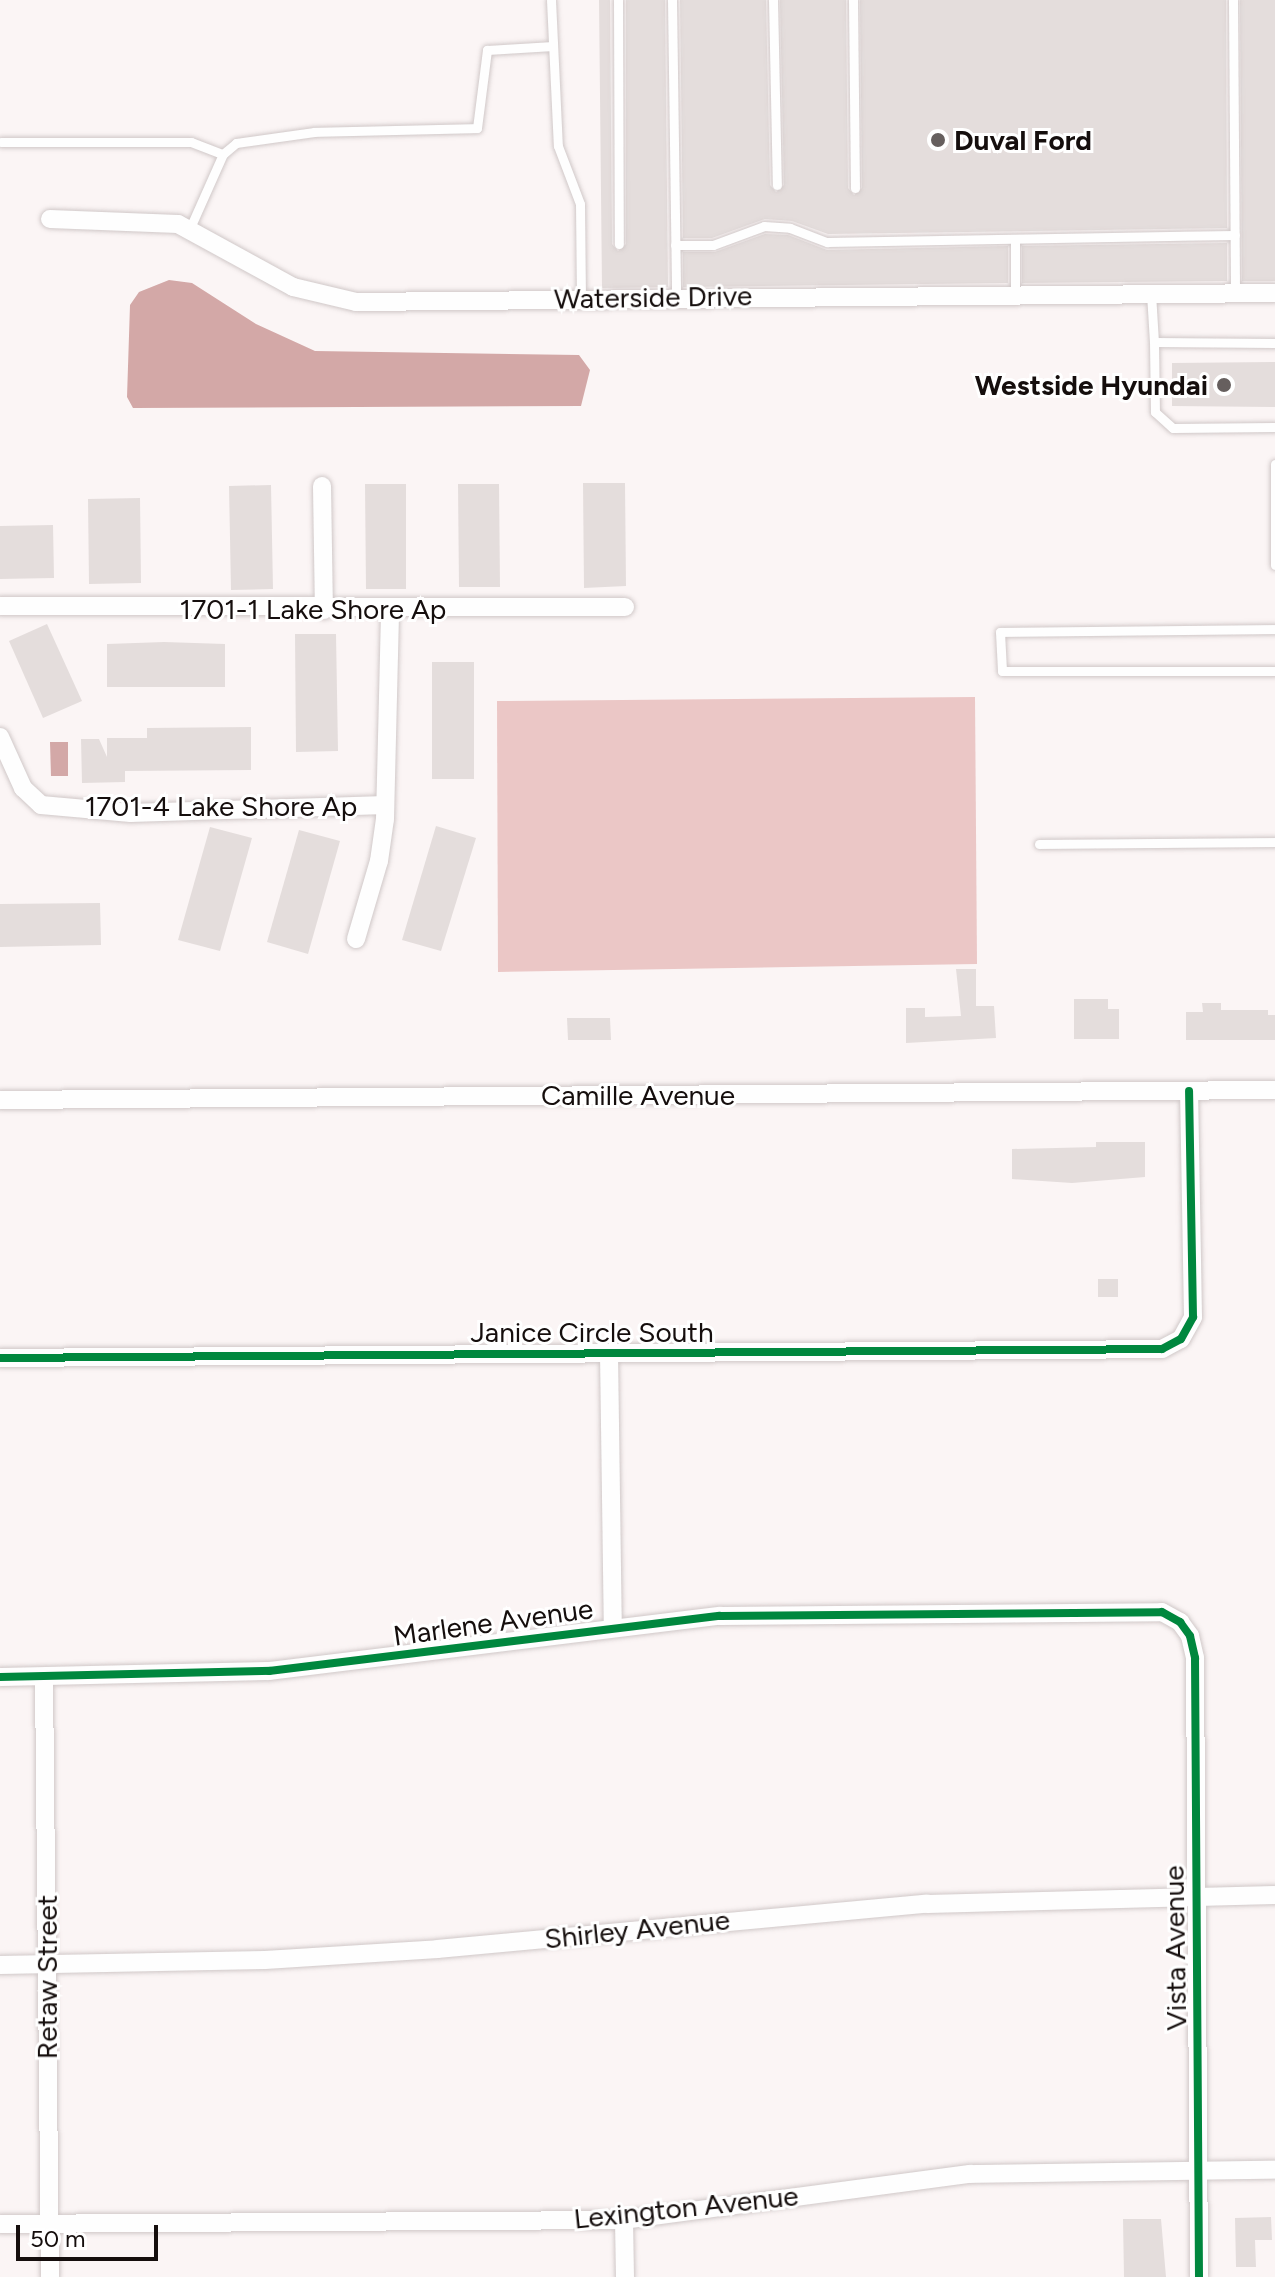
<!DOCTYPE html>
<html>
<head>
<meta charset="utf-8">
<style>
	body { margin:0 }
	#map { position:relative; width:1275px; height:2277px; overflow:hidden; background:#fbf5f5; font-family:Figtree,sans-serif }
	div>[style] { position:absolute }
	.forest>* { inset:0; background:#ebc7c6 }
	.water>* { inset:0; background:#d3a8a7 }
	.building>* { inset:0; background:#e4dddc }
	.roads { filter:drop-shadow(0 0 2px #d0c8c8) drop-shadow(0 0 2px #d0c8c8) }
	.service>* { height:9px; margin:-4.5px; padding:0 4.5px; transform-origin:4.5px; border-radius:4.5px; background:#fefefe }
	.minor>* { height:18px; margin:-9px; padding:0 9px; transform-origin:9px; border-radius:9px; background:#fefefe }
	.cycleway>* { height:8px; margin:-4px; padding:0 4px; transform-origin:4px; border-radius:4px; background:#00873e }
	.dots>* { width:22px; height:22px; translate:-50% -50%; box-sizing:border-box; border:4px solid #fff; border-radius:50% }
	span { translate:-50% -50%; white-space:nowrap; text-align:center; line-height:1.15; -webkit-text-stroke:6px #fff; paint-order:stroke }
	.poi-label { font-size:28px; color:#150e0d; font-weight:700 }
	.left { translate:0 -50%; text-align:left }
	.right { translate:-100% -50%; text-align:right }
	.street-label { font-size:28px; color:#150e0d }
	.scale { position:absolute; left:16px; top:2225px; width:142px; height:36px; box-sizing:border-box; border:4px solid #150e0d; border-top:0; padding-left:10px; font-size:24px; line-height:28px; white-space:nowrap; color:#150e0d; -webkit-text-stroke:6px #fff; paint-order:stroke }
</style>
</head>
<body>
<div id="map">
	<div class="forest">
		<i style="clip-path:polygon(975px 697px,977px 964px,498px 972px,497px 701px)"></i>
	</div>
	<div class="water">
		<i style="clip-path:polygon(169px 280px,192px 283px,256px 324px,315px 351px,579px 355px,590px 370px,581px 406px,133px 408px,127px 397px,130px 305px,139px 292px)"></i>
		<i style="clip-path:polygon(68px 742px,68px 776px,51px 776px,50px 742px)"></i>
	</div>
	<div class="building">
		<i style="clip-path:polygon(599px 0,610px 0,612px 244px,618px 251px,626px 244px,626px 0,665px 0,668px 287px,602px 288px)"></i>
		<i style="clip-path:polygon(680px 0,766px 0,770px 185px,776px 192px,784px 185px,780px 0,846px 0,848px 188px,854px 195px,862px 188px,860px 0,1226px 0,1227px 228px,828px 234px,792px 221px,765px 219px,712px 238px,683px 238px)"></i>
		<i style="clip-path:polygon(1240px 0,1275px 0,1275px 281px,1242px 281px)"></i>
		<i style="clip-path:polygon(765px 234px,788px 235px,827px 250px,1008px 246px,1008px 283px,683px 287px,683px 252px,715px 252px)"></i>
		<i style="clip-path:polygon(1227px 243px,1227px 281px,1022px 283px,1022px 246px)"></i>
		<i style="clip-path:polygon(1275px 362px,1275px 407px,1172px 406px,1172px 363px)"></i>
		<i style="clip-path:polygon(583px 483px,625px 483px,626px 586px,584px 588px)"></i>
		<i style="clip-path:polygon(365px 484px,406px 484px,406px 589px,366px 589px)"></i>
		<i style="clip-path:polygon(458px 484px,499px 484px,500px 587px,459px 587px)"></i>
		<i style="clip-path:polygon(271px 485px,273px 589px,231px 590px,229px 486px)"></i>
		<i style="clip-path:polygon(140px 498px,141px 583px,89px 584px,88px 499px)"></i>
		<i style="clip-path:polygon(53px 525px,54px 578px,0 579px,0 526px)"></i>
		<i style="clip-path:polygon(47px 624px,82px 701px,43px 718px,9px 641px)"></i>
		<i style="clip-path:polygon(295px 634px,336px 634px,338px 751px,296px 752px)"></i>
		<i style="clip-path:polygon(164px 642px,225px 644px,225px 687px,107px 687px,107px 644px)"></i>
		<i style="clip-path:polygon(432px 662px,474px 662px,474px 779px,432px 779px)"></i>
		<i style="clip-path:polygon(251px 727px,251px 770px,125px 771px,125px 782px,82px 783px,81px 739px,99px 739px,107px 757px,107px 738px,147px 738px,147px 728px)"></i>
		<i style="clip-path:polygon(436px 826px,476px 838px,441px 951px,402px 940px)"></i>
		<i style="clip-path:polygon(210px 827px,252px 838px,220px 951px,178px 940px)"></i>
		<i style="clip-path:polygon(299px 830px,340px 841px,308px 954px,267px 942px)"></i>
		<i style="clip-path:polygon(100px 903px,101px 945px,0 947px,0 904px)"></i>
		<i style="clip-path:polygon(956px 969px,976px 969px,976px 1006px,994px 1006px,996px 1038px,906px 1043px,906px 1008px,925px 1008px,925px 1017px,961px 1016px)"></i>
		<i style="clip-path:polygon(1074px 999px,1108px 999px,1108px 1009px,1119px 1009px,1119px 1039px,1074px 1039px)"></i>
		<i style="clip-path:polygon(1202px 1003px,1221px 1003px,1221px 1010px,1268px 1010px,1268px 1015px,1275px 1015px,1275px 1040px,1186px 1040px,1186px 1012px,1203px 1012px)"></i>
		<i style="clip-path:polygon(567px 1018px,610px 1018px,611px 1040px,568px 1040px)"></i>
		<i style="clip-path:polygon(1096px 1142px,1145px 1142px,1145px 1177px,1072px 1183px,1012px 1179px,1012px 1149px,1096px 1147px)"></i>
		<i style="clip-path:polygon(1098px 1279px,1118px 1279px,1118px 1297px,1098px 1297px)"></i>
		<i style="clip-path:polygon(1271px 2217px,1272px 2240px,1255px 2240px,1256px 2267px,1236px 2267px,1235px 2218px)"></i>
		<i style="clip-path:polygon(1123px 2219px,1161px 2219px,1166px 2277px,1124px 2277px)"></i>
	</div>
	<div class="roads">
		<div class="service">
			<i style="left:551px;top:0;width:146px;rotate:87.3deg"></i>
			<i style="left:558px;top:146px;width:62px;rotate:69.2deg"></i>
			<i style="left:580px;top:204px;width:94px;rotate:89.4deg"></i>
			<i style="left:618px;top:0;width:244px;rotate:89.8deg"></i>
			<i style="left:672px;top:0;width:297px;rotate:89.2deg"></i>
			<i style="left:773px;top:0;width:185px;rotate:88.8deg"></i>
			<i style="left:853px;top:0;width:188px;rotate:89.4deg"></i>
			<i style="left:1233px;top:0;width:293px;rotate:89.6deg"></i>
			<i style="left:1px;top:142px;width:190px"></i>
			<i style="left:191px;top:142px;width:34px;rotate:21deg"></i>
			<i style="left:190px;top:228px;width:81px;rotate:-66deg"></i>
			<i style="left:223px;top:154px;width:17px;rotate:-40deg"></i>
			<i style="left:236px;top:143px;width:79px;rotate:-8deg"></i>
			<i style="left:314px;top:132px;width:163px;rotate:-1.4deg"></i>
			<i style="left:477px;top:128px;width:79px;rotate:-82.7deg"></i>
			<i style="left:487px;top:50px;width:66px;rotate:-3.5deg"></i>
			<i style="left:1015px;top:240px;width:55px;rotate:90deg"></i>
			<i style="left:675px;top:245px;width:38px"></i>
			<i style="left:713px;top:245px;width:54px;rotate:-20.4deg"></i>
			<i style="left:764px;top:226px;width:26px;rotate:4deg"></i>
			<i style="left:790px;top:228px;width:40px;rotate:21deg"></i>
			<i style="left:827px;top:242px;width:408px;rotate:-1deg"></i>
			<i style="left:1151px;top:293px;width:49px;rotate:86.5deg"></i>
			<i style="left:1154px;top:342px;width:121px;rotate:0.5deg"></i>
			<i style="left:1154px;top:342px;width:70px;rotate:89.2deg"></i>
			<i style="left:1155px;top:412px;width:24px;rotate:42deg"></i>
			<i style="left:1173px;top:428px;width:102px;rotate:-0.6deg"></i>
			<i style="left:1275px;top:464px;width:101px;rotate:90deg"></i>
			<i style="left:1275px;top:629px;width:275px;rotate:179.4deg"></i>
			<i style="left:1000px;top:632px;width:39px;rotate:87deg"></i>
			<i style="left:1002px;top:671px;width:273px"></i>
			<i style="left:1039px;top:844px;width:236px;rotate:-0.5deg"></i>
		</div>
		<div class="minor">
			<i style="left:50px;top:219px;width:128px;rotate:2.2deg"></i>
			<i style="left:178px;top:224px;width:131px;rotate:28.7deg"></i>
			<i style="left:293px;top:287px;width:65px;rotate:13.4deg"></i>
			<i style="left:356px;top:302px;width:919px;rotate:-0.56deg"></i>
			<i style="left:322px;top:486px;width:124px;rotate:89.1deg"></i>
			<i style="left:0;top:606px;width:625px;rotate:0.09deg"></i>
			<i style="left:0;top:737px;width:56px;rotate:65.7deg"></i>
			<i style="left:23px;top:788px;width:25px;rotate:43deg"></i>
			<i style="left:41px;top:805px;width:90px;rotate:5.1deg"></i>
			<i style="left:131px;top:813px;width:254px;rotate:-1.8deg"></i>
			<i style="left:356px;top:939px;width:81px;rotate:-73.6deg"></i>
			<i style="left:379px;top:861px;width:42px;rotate:-81.9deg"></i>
			<i style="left:385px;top:819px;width:210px;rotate:-88.6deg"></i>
			<i style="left:0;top:1100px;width:1275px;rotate:-0.45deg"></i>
			<i style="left:609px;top:1353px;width:275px;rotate:89.2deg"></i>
			<i style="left:0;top:1358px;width:1162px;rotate:-0.44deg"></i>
			<i style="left:1162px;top:1349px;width:21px;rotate:-28deg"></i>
			<i style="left:1181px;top:1339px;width:25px;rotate:-61deg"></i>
			<i style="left:1193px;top:1317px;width:226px;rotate:-91deg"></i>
			<i style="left:0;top:1677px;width:269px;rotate:-1.3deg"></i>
			<i style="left:269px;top:1671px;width:454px;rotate:-7deg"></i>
			<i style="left:720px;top:1616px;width:442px;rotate:-0.5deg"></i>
			<i style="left:1162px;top:1612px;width:21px;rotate:29deg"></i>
			<i style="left:1180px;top:1622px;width:17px;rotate:54deg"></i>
			<i style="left:1190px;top:1636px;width:23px;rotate:77deg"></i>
			<i style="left:1195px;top:1658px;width:619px;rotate:89.63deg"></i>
			<i style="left:44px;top:1677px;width:600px;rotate:89.43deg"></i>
			<i style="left:0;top:1965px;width:265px;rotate:-1.1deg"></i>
			<i style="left:265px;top:1960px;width:173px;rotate:-3.6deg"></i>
			<i style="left:438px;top:1949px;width:491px;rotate:-5.3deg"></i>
			<i style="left:927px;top:1904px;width:348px;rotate:-1.5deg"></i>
			<i style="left:624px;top:2220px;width:57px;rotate:89deg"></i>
			<i style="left:0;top:2224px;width:624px;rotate:-0.37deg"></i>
			<i style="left:624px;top:2220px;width:349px;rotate:-7.6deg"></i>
			<i style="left:970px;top:2174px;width:305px;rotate:-0.8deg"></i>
		</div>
	</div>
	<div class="cycleway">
		<i style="left:0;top:1358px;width:1162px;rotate:-0.44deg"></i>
		<i style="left:1162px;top:1349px;width:21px;rotate:-28deg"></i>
		<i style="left:1181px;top:1339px;width:25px;rotate:-61deg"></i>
		<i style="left:1193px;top:1317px;width:226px;rotate:-91deg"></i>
		<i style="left:0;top:1677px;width:269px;rotate:-1.3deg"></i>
		<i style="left:269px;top:1671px;width:454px;rotate:-7deg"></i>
		<i style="left:720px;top:1616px;width:442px;rotate:-0.5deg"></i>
		<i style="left:1162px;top:1612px;width:21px;rotate:29deg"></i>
		<i style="left:1180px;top:1622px;width:17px;rotate:54deg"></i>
		<i style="left:1190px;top:1636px;width:23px;rotate:77deg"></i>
		<i style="left:1195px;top:1658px;width:619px;rotate:89.63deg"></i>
	</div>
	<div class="dots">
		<i style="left:938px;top:140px;background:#665f5e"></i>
		<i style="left:1224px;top:385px;background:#665f5e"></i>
	</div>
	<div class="poi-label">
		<span class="left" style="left:954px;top:140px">Duval Ford</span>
		<span class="right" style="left:1208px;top:385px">Westside Hyundai</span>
	</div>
	<div class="street-label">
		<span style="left:653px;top:297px;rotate:-1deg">Waterside Drive</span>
		<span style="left:313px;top:609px">1701-1 Lake Shore Ap</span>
		<span style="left:221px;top:806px">1701-4 Lake Shore Ap</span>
		<span style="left:638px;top:1095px">Camille Avenue</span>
		<span style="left:592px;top:1332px">Janice Circle South</span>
		<span style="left:493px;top:1622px;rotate:-8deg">Marlene Avenue</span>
		<span style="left:637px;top:1929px;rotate:-6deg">Shirley Avenue</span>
		<span style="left:1175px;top:1948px;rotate:-91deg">Vista Avenue</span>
		<span style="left:47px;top:1977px;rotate:-90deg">Retaw Street</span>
		<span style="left:686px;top:2207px;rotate:-6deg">Lexington Avenue</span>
	</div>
	<div class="scale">50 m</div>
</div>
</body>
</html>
